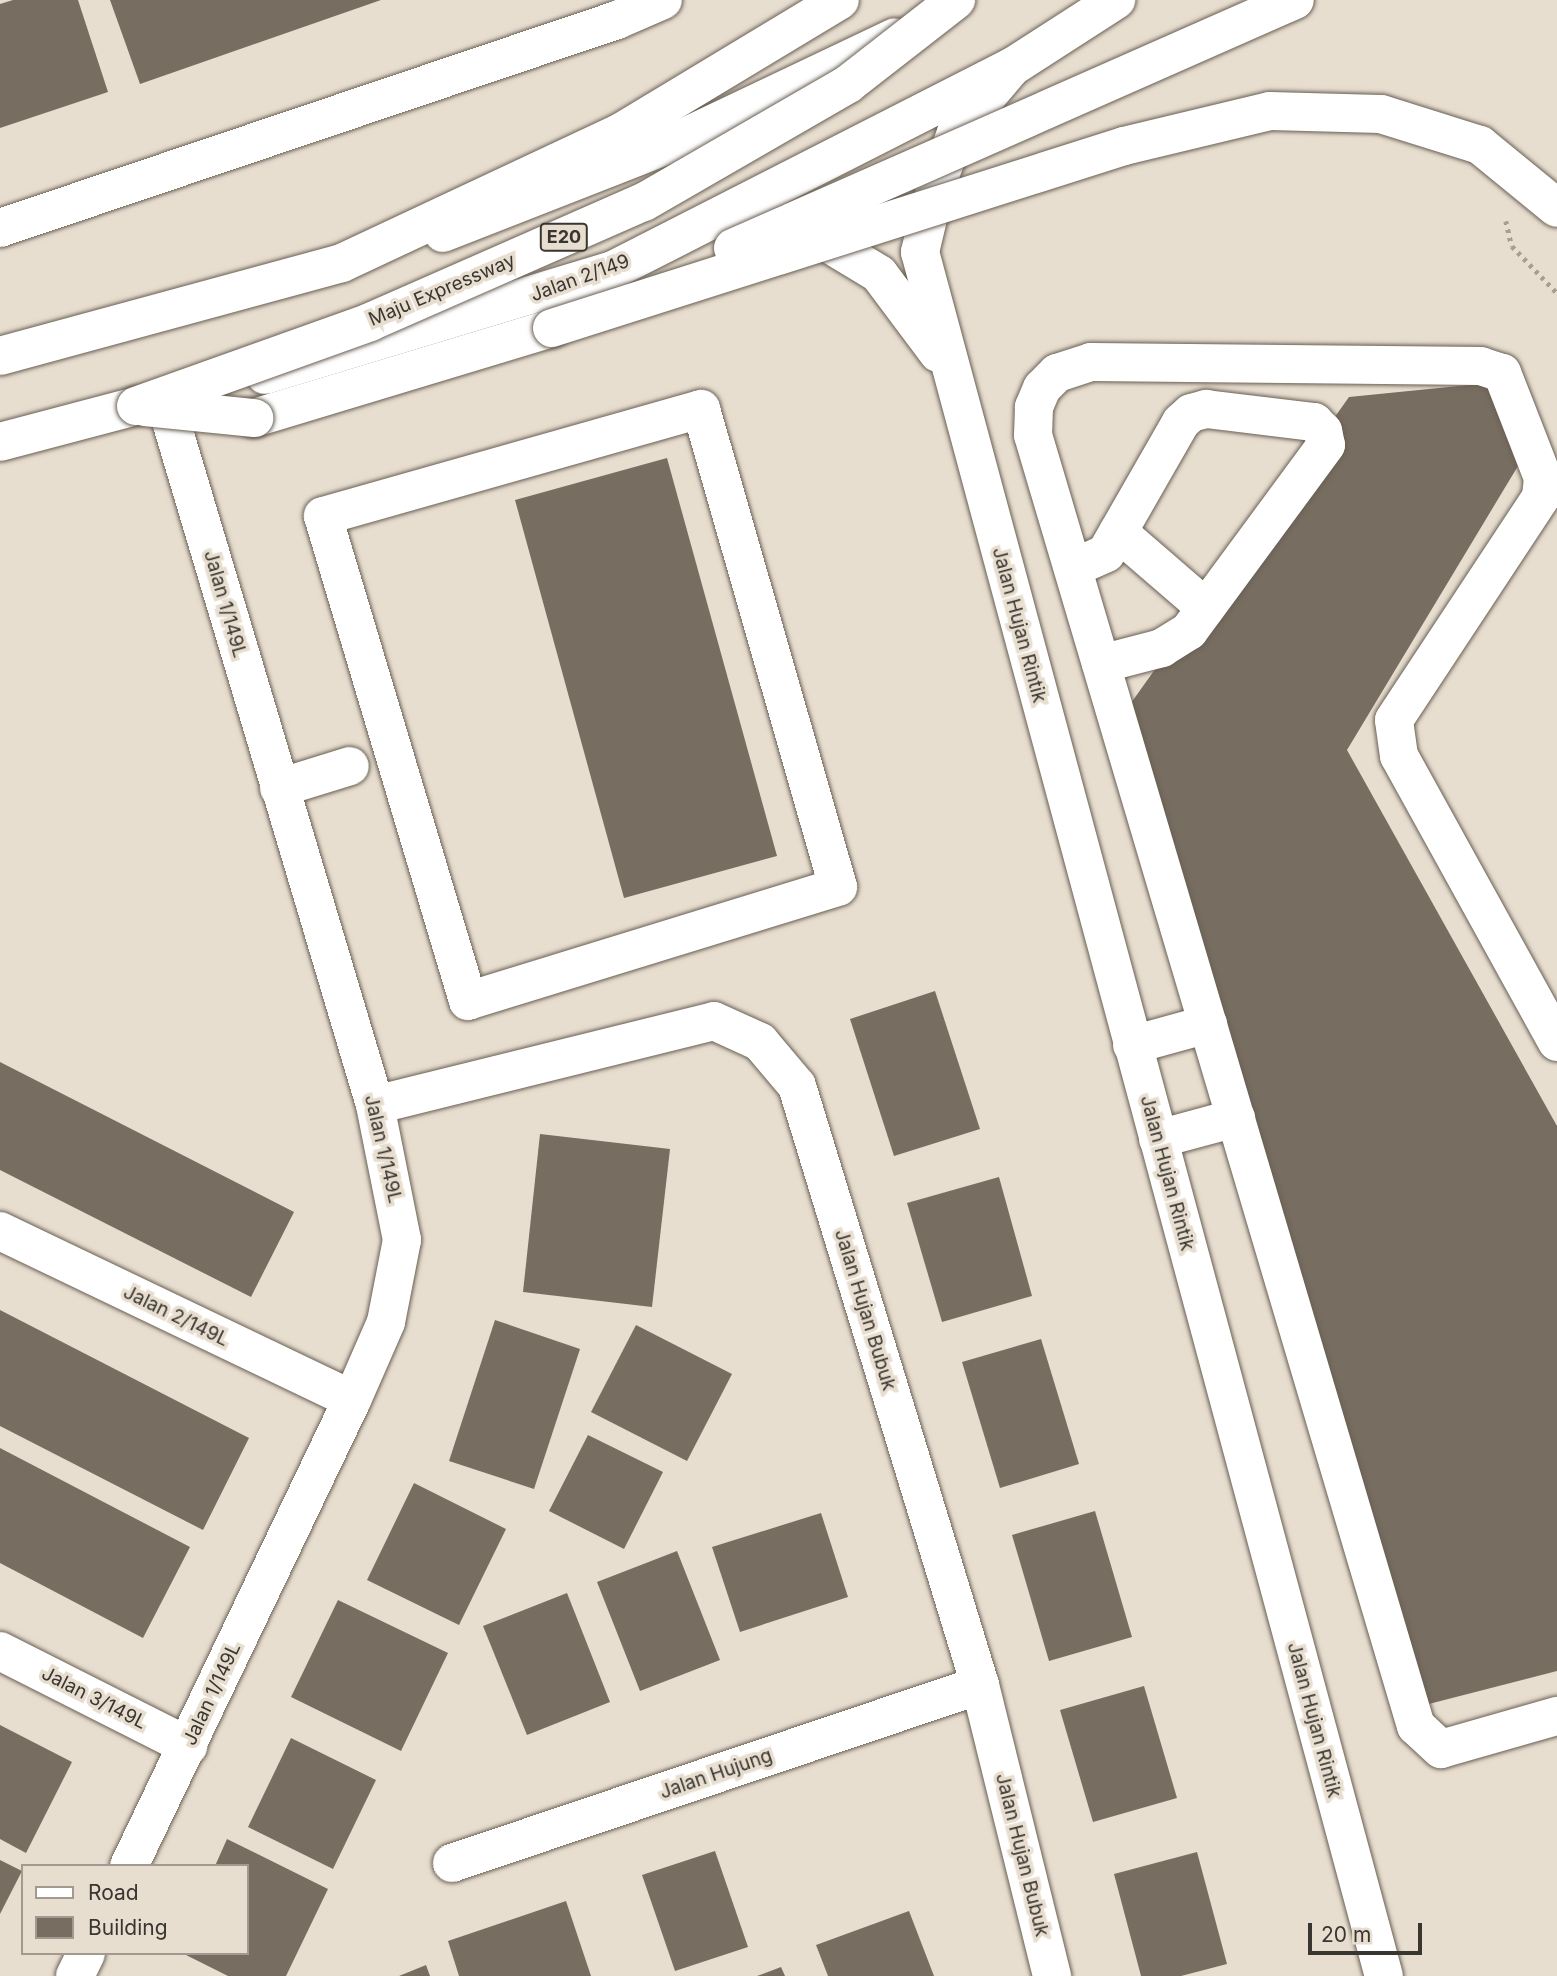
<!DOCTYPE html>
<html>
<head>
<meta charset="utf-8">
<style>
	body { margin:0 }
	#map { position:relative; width:1557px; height:1976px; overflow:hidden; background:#e8ded0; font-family:Inter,sans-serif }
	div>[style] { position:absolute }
	.building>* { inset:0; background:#776d61 }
	.path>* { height:4.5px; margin-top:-2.25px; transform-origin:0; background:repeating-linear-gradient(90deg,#a79f94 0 3.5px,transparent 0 8.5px) }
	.roads { filter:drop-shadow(0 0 2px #685f53) drop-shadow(0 0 2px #685f53) }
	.minor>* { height:38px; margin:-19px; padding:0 19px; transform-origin:19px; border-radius:19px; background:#fff }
	.major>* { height:38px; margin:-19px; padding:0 19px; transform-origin:19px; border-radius:19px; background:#fff }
	.highway>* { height:38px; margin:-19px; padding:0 19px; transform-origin:19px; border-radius:19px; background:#fff }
	.bridges { filter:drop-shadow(0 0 2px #685f53) drop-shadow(0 0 2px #685f53) }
	.highway-bridge>* { height:38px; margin:-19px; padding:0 19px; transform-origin:19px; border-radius:19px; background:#fff }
	span { translate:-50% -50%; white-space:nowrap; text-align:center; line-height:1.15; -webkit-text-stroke:7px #e8ded0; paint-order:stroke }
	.shield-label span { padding:2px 5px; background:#e8ded0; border:2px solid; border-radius:5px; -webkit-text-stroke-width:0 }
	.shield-label { font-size:18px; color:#393530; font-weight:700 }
	.street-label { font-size:19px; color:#393530 }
	.legend { position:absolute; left:21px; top:1864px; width:228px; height:91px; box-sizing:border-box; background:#e8ded0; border:2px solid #a29a90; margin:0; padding:9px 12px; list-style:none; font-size:21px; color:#393530 }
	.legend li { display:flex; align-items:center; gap:14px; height:35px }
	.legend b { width:35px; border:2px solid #a29a90 }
	.scale { position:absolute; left:1308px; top:1923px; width:114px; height:32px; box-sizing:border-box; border:4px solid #393530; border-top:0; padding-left:9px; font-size:21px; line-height:24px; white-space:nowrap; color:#393530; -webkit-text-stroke:5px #e8ded0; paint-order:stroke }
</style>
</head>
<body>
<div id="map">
	<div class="building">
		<i style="clip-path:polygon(13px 0,78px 0,108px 92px,0 128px,0 4px)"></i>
		<i style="clip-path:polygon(110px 0,381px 0,140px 84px)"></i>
		<i style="clip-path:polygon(1509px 381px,1521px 461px,1347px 750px,1557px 1126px,1557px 1671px,1421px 1706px,1131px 703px,1349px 397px)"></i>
		<i style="clip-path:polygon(667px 458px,777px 856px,624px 898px,515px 500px)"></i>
		<i style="clip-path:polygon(935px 991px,980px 1129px,894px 1156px,850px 1019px)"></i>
		<i style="clip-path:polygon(0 1062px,294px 1212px,251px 1297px,0 1170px)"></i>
		<i style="clip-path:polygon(540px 1134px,670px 1149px,652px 1307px,523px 1292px)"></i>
		<i style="clip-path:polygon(999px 1177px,1032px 1296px,942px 1322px,907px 1203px)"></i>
		<i style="clip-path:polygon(0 1310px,249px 1438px,203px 1530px,0 1426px)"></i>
		<i style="clip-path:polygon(495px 1320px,580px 1349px,534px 1489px,449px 1461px)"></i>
		<i style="clip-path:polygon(636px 1325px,732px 1374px,687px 1461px,591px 1412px)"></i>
		<i style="clip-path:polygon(1041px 1339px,1079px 1464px,1000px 1488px,962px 1362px)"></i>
		<i style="clip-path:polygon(588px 1435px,663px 1472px,624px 1549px,549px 1511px)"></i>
		<i style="clip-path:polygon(0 1448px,190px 1547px,143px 1638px,0 1563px)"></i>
		<i style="clip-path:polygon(414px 1483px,506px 1529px,459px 1625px,367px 1580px)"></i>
		<i style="clip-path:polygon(1095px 1511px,1132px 1637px,1049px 1661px,1012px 1535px)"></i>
		<i style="clip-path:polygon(821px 1513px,848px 1597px,740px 1632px,712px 1547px)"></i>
		<i style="clip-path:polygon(677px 1551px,720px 1660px,640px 1691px,597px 1582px)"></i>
		<i style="clip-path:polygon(567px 1593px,610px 1702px,527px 1735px,483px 1626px)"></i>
		<i style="clip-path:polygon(338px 1600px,448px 1653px,401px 1751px,291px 1697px)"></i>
		<i style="clip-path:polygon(1144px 1686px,1177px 1798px,1093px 1822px,1060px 1710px)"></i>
		<i style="clip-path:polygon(0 1725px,72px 1762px,26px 1853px,0 1839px)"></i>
		<i style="clip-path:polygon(291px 1738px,376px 1780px,333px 1869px,248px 1827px)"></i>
		<i style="clip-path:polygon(227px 1839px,328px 1889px,286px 1976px,228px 1976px,182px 1953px,247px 1953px,247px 1866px,215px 1866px)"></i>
		<i style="clip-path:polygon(715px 1851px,748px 1947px,675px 1971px,642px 1875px)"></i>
		<i style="clip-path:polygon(1197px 1852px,1227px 1964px,1181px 1976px,1141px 1976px,1114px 1874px)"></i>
		<i style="clip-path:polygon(0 1860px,22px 1871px,0 1914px)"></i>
		<i style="clip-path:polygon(566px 1901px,591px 1976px,459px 1976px,448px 1941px)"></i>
		<i style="clip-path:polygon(909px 1911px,934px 1976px,828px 1976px,816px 1945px)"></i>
		<i style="clip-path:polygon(426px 1965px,430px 1976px,399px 1976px)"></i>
		<i style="clip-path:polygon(781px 1967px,785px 1976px,757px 1976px)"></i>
	</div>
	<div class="path">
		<i style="left:1506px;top:221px;width:26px;rotate:77deg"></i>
		<i style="left:1512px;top:246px;width:65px;rotate:46.2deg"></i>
	</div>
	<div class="roads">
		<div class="minor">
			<i style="left:1012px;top:67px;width:87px;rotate:130.3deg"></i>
			<i style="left:956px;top:133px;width:60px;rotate:110.6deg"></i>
			<i style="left:935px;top:189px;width:65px;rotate:103.4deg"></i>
			<i style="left:920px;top:252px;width:1785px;rotate:74.94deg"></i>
			<i style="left:803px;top:228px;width:89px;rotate:31.2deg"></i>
			<i style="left:879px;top:274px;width:99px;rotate:53.2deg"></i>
			<i style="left:701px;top:409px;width:497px;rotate:74deg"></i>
			<i style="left:838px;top:887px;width:387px;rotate:162.9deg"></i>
			<i style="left:468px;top:1001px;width:506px;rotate:-106.65deg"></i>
			<i style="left:323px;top:516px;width:393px;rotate:-15.8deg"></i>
			<i style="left:1118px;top:532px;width:116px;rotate:40.8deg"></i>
			<i style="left:1073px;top:568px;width:36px;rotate:-24deg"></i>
			<i style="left:1106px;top:553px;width:151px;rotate:-60.2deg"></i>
			<i style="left:1181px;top:422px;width:13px;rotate:-42deg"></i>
			<i style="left:1191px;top:413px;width:16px;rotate:-15deg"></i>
			<i style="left:1206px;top:409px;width:109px;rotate:6.9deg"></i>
			<i style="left:1314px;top:422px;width:13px;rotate:45deg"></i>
			<i style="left:1323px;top:431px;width:14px;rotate:78deg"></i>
			<i style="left:1326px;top:445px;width:231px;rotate:126.4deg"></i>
			<i style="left:1189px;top:631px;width:32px;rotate:148deg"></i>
			<i style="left:1162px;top:648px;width:63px;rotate:165.3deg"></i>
			<i style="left:279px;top:788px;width:74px;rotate:-17.2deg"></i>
			<i style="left:1557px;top:1042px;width:327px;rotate:-118.9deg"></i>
			<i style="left:1399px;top:756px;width:36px;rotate:-98deg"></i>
			<i style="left:1394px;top:720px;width:267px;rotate:-56.6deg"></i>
			<i style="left:1541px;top:497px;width:19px;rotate:-84deg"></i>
			<i style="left:1543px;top:478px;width:113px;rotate:-111.3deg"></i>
			<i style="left:1502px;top:373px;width:22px;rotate:-162deg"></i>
			<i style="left:1481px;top:366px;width:390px;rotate:-179.4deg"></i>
			<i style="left:1091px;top:362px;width:36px;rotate:162deg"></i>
			<i style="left:1057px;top:373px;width:21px;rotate:135deg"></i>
			<i style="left:1042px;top:388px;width:21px;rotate:113deg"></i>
			<i style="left:1034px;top:407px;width:28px;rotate:92deg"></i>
			<i style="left:1033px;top:435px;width:1347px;rotate:73.48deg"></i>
			<i style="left:1416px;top:1726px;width:34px;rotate:43deg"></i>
			<i style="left:1441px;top:1749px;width:121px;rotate:-15.9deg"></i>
			<i style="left:1132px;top:1045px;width:79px;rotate:-15.4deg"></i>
			<i style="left:375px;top:1105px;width:349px;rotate:-13.9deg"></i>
			<i style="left:714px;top:1021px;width:51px;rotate:24.5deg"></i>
			<i style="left:760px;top:1042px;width:57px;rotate:49.9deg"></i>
			<i style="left:797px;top:1086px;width:626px;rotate:73.01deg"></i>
			<i style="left:980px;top:1685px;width:300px;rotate:76.1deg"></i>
			<i style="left:1158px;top:1139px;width:81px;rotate:-15.1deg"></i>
			<i style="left:0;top:1231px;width:390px;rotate:25.6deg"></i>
			<i style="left:0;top:1651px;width:211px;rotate:26.8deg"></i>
			<i style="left:452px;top:1863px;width:557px;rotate:-18.63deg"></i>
			<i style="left:129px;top:1866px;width:517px;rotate:-64.43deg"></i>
			<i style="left:352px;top:1400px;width:85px;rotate:-66.4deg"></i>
			<i style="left:386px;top:1322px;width:84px;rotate:-79deg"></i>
			<i style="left:402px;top:1240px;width:138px;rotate:-101.3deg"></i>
			<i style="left:375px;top:1105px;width:735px;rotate:-106.61deg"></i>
			<i style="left:75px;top:1976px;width:25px;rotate:-64deg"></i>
		</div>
		<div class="major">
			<i style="left:443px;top:233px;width:242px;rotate:-21.4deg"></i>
			<i style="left:668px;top:145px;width:251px;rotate:-25.4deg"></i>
			<i style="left:265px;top:375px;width:363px;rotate:-16.8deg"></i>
			<i style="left:613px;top:270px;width:448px;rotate:-27deg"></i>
			<i style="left:1012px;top:67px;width:124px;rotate:-32.8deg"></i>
		</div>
		<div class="highway">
			<i style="left:0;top:228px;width:651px;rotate:-18.63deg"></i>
			<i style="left:617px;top:20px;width:50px;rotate:-23.5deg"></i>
			<i style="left:0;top:356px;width:354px;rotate:-15.2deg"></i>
			<i style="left:342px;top:263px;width:305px;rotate:-25.1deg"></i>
			<i style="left:618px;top:134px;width:259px;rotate:-31.1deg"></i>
			<i style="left:254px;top:418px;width:311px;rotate:-16.8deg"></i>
			<i style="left:0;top:442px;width:141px;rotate:-14.8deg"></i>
		</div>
	</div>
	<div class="bridges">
		<div class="highway-bridge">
			<i style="left:733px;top:248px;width:614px;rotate:-23.81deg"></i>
			<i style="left:552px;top:328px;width:600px;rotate:-17.65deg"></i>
			<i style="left:1124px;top:146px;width:150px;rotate:-13.5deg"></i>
			<i style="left:1270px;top:111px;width:111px;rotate:1.5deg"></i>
			<i style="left:1381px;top:114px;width:104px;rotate:17.4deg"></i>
			<i style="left:1480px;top:145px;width:99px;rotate:39.3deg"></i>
			<i style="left:136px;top:406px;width:249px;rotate:-19.7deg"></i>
			<i style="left:370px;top:322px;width:299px;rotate:-23.7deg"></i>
			<i style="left:644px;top:202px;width:236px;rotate:-30deg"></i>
			<i style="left:848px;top:84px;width:137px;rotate:-37.9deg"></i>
			<i style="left:145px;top:407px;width:110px;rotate:5.8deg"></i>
		</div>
	</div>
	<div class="shield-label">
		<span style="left:564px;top:237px">E20</span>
	</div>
	<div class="street-label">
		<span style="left:580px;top:278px;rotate:-20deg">Jalan 2/149</span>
		<span style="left:442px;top:290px;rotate:-23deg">Maju Expressway</span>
		<span style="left:225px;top:604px;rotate:74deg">Jalan 1/149L</span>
		<span style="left:1019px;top:625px;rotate:75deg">Jalan Hujan Rintik</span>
		<span style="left:383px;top:1149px;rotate:77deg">Jalan 1/149L</span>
		<span style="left:1167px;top:1173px;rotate:75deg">Jalan Hujan Rintik</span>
		<span style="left:865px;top:1310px;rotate:73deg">Jalan Hujan Bubuk</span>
		<span style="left:176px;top:1316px;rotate:26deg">Jalan 2/149L</span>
		<span style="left:212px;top:1694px;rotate:-65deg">Jalan 1/149L</span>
		<span style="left:94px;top:1698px;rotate:27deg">Jalan 3/149L</span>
		<span style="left:1314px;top:1720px;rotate:75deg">Jalan Hujan Rintik</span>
		<span style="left:716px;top:1774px;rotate:-19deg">Jalan Hujung</span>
		<span style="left:1022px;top:1855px;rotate:76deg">Jalan Hujan Bubuk</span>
	</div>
	<ul class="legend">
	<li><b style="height:9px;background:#fff"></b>Road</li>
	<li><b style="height:19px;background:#776d61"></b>Building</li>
	</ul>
	<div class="scale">20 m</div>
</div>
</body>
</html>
